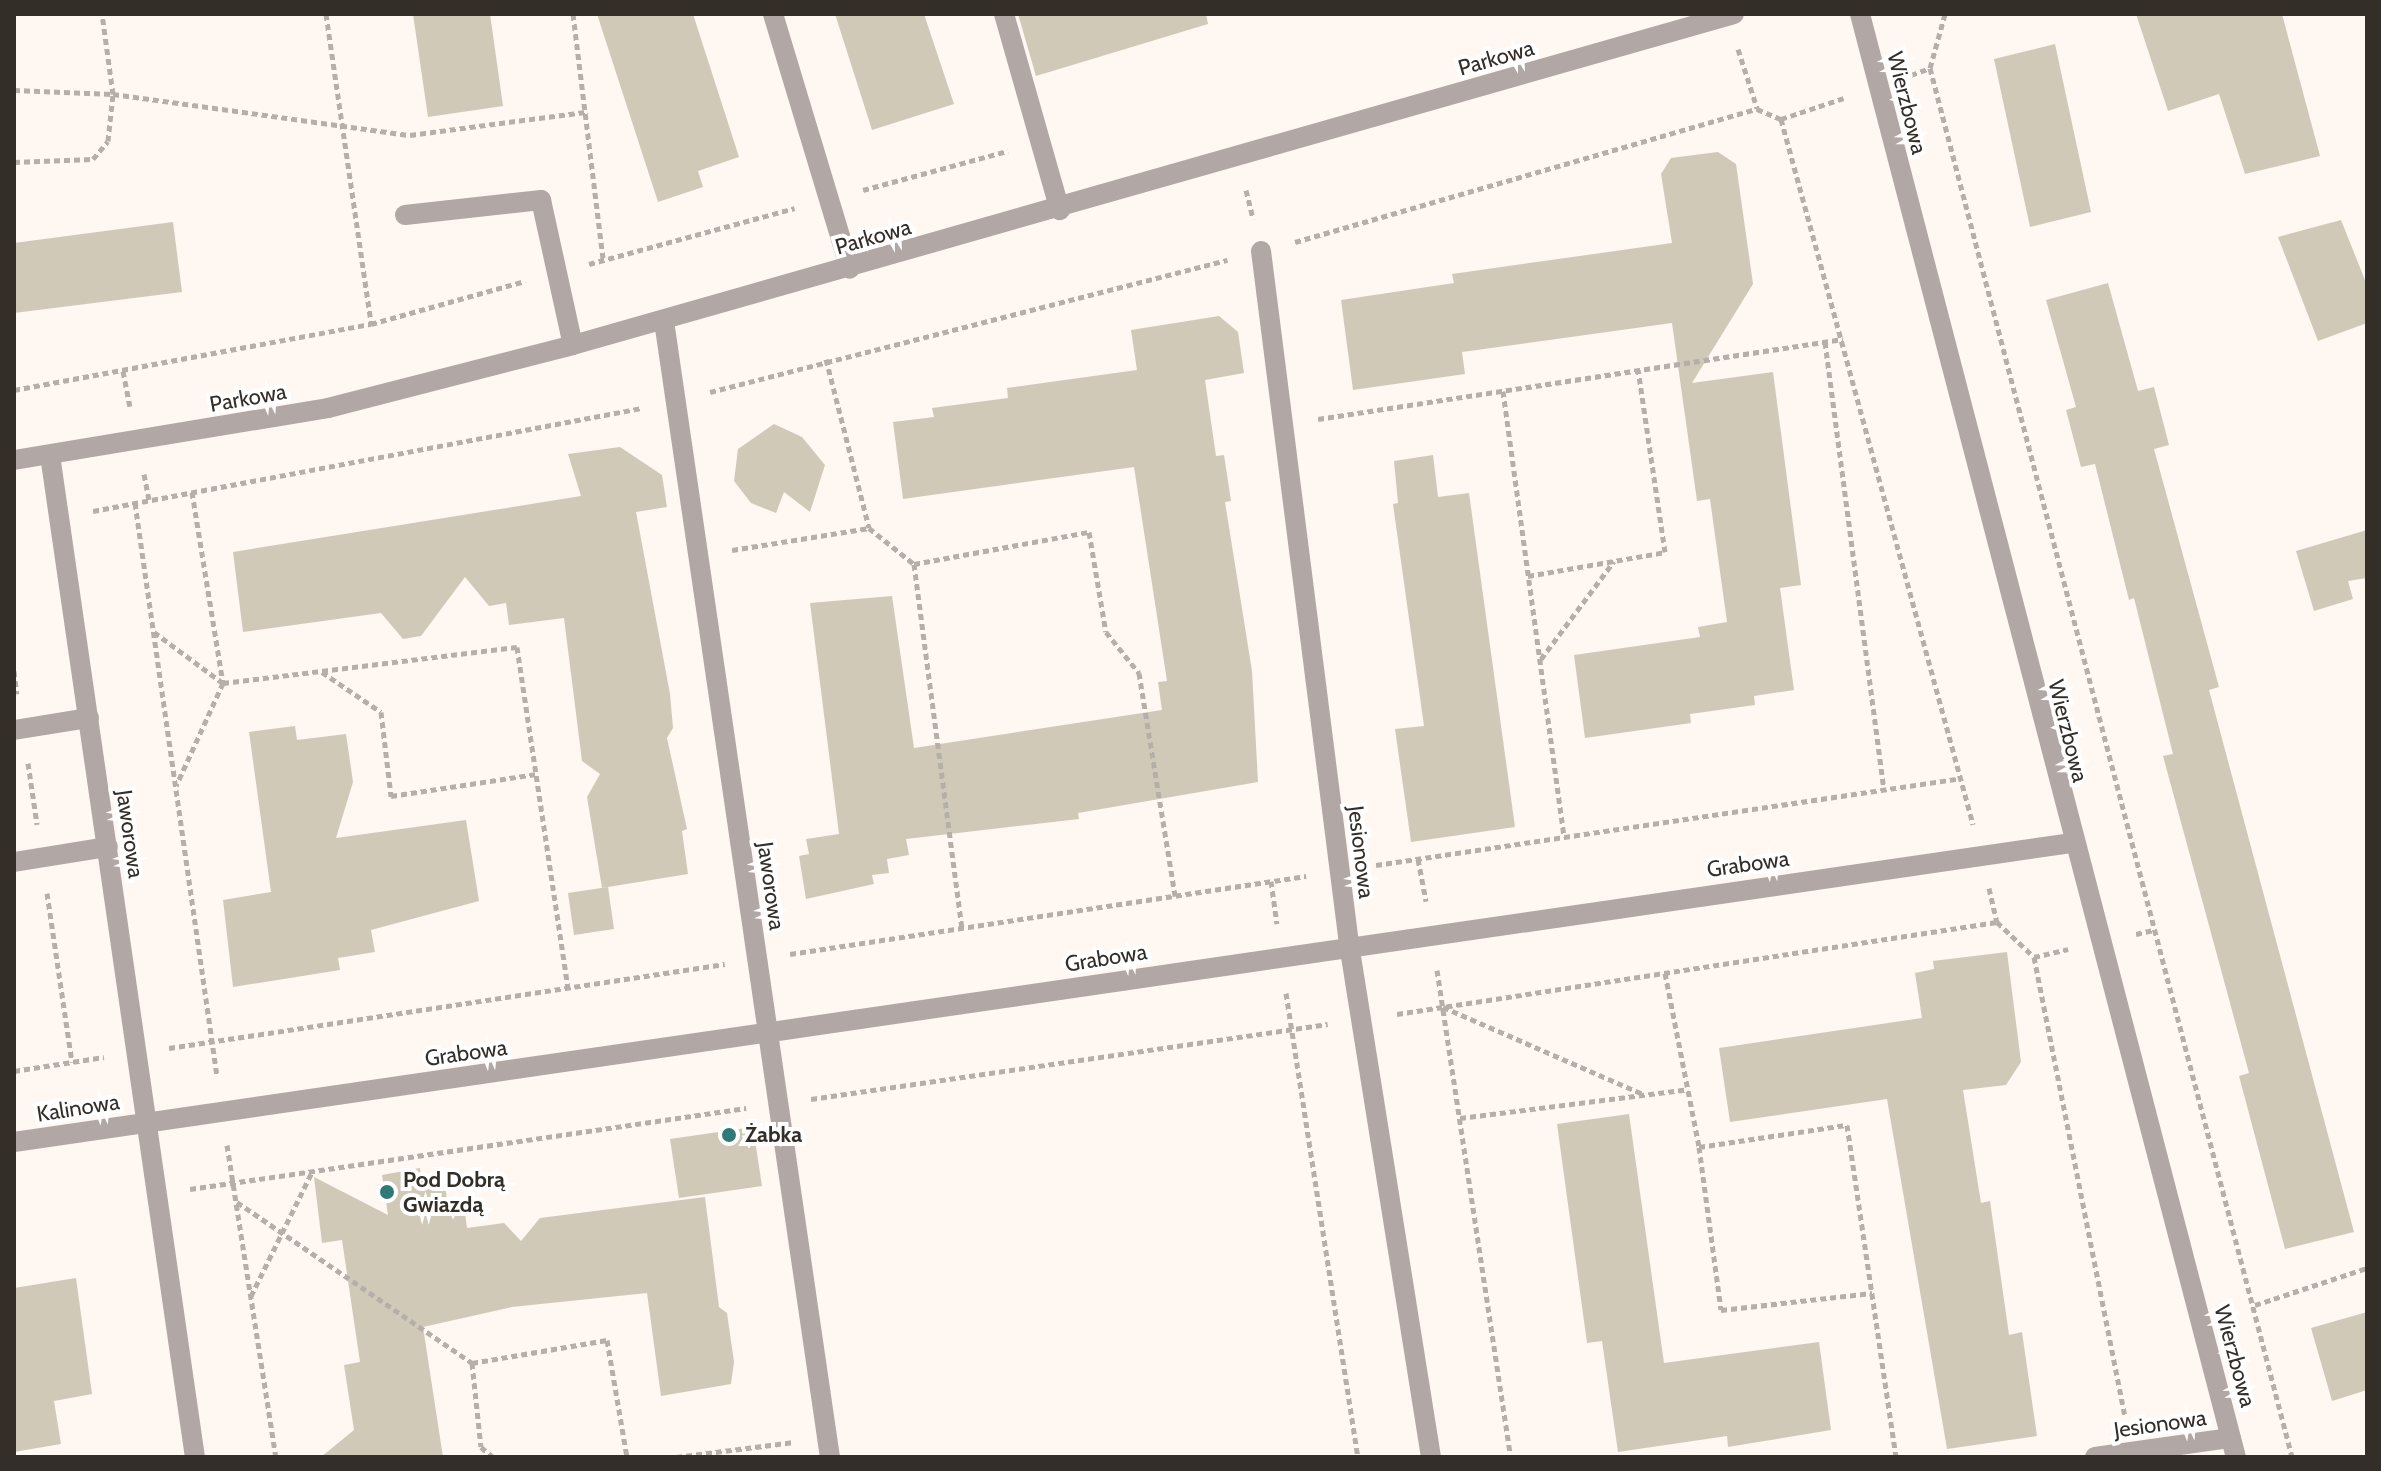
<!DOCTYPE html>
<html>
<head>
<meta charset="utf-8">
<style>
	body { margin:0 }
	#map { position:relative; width:2381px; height:1471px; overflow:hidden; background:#fef7f2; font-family:Cabin,sans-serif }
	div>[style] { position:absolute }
	.building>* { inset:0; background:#d1c9b7 }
	.path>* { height:5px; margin-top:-2.5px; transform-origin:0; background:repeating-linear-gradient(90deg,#b5afaa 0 6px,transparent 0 10px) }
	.lane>* { height:20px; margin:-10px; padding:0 10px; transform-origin:10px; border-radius:10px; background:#b1a7a5 }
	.street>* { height:20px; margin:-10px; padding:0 10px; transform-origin:10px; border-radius:10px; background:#b1a7a5 }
	.dots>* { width:22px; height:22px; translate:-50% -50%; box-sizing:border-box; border:4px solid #fff; border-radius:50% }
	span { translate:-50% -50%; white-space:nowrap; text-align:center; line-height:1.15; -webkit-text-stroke:8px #fff; paint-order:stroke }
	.street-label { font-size:22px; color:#342e29 }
	.poi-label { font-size:22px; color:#342e29; font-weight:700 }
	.left { translate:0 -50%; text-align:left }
	.frame { position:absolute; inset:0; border:16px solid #342e29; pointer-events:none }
</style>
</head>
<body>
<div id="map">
	<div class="building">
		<i style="clip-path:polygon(413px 14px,490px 14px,503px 106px,428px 117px)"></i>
		<i style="clip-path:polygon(597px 14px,693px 14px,739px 157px,698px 171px,703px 187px,658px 202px)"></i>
		<i style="clip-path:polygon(835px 14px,924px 14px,954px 104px,872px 130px)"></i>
		<i style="clip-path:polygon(1018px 14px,1206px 14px,1208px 24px,1036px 76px)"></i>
		<i style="clip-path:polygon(2136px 14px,2282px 14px,2320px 156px,2245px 174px,2219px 94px,2168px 111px)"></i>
		<i style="clip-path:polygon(2055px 44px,2091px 212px,2030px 227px,1994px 59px)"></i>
		<i style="clip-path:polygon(1718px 152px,1736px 164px,1753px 284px,1692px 383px,1773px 372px,1801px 585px,1780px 588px,1794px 690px,1754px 696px,1755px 705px,1690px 714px,1691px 723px,1585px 738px,1574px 655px,1700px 637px,1698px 627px,1727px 622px,1710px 499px,1697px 501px,1672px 323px,1462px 352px,1465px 374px,1353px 390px,1341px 300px,1454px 283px,1452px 274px,1672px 243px,1661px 174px,1671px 158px)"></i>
		<i style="clip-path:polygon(2341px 220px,2367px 285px,2367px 323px,2318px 341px,2278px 237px)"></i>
		<i style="clip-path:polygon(173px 222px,182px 292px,14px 313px,14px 243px)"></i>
		<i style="clip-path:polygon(2108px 283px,2138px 391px,2154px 387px,2169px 445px,2154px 449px,2219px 687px,2209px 690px,2354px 1232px,2285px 1249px,2239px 1076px,2249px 1073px,2163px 756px,2173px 754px,2134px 598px,2129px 600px,2095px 464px,2081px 467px,2066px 410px,2076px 407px,2046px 300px)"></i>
		<i style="clip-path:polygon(1219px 316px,1238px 332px,1244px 373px,1205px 380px,1216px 456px,1224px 455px,1231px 501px,1225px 502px,1252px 671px,1258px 782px,1078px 813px,1079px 819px,906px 839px,909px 855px,887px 859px,889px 873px,872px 875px,874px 884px,806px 899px,799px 856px,809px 854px,806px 839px,839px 834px,810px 603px,892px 596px,914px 748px,1162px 710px,1158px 682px,1167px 681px,1134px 467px,903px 499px,893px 422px,934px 417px,932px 408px,1008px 398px,1007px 388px,1137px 370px,1131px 330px)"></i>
		<i style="clip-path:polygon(774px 424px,802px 437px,825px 465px,810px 512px,784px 492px,776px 513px,751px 503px,734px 481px,738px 449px)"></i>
		<i style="clip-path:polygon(620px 447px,662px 475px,667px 507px,636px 512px,670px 694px,673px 728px,667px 738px,687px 829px,682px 831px,688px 874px,602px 888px,587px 797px,600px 774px,582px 761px,564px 618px,509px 625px,506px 603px,489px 606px,465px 577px,421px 636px,403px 639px,381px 613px,243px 632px,233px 552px,581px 496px,568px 454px)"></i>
		<i style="clip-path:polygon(1433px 455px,1438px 497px,1469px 493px,1515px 827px,1411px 842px,1395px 729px,1424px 726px,1393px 504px,1398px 503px,1394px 461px)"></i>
		<i style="clip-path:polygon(2367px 530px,2367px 578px,2348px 581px,2353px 599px,2314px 611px,2296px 551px)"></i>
		<i style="clip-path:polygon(295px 726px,297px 740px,346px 734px,353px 782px,336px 838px,466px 820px,479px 901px,371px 930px,375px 952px,338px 958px,340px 970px,233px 987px,223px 900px,271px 892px,249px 732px)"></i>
		<i style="clip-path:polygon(608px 887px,614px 929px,574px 935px,568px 893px)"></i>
		<i style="clip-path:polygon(2007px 952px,2021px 1062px,2006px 1085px,1963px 1090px,1981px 1203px,1990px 1201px,2009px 1335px,2022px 1332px,2037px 1436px,1947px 1449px,1887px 1099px,1730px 1122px,1719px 1048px,1922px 1018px,1915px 973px,1934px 969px,1933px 961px)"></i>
		<i style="clip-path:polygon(1629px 1114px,1664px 1363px,1819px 1342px,1831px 1430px,1728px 1447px,1727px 1436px,1618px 1452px,1602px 1341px,1587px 1343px,1557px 1124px)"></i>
		<i style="clip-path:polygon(753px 1127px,762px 1186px,679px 1198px,670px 1139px)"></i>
		<i style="clip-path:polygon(420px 1168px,421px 1178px,445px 1185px,448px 1207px,464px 1205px,467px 1228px,504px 1223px,521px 1241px,540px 1218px,705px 1197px,719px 1307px,727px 1313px,734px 1362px,731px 1384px,661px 1396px,647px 1293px,512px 1307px,423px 1327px,443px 1457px,321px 1457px,354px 1430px,344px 1365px,360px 1362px,342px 1240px,322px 1243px,314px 1177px,388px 1215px,382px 1175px)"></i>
		<i style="clip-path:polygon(76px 1278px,92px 1394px,54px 1401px,61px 1444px,14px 1452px,14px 1288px)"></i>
		<i style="clip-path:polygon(2367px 1312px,2367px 1390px,2332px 1401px,2311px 1328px)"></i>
	</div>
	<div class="path">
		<i style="left:326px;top:14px;width:313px;rotate:81.7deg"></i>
		<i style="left:573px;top:14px;width:248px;rotate:83deg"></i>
		<i style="left:1945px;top:14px;width:56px;rotate:105.5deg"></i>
		<i style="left:1930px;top:68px;width:1435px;rotate:75.39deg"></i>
		<i style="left:1738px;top:49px;width:62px;rotate:72.1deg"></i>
		<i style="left:1911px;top:75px;width:20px;rotate:-20deg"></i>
		<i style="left:14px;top:90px;width:99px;rotate:2.3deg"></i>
		<i style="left:113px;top:94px;width:300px;rotate:7.9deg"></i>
		<i style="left:410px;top:135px;width:177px;rotate:-7.5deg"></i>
		<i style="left:1781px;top:119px;width:66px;rotate:-18.4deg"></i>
		<i style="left:14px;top:162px;width:79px;rotate:-2.2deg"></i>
		<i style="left:93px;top:159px;width:23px;rotate:-50deg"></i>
		<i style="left:108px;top:141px;width:47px;rotate:-83.9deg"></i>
		<i style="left:113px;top:94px;width:81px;rotate:-97.8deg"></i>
		<i style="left:863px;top:190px;width:150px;rotate:-15.1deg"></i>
		<i style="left:1246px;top:190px;width:30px;rotate:76deg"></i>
		<i style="left:1295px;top:242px;width:481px;rotate:-16.1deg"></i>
		<i style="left:1757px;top:109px;width:26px;rotate:23deg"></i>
		<i style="left:1781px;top:119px;width:731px;rotate:74.77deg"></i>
		<i style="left:589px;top:264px;width:213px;rotate:-15.2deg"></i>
		<i style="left:1825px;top:342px;width:451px;rotate:82.5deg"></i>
		<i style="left:826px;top:359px;width:174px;rotate:75.7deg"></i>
		<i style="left:869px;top:528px;width:58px;rotate:38.7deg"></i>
		<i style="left:914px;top:564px;width:178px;rotate:-10.4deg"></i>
		<i style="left:1089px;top:532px;width:101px;rotate:80.4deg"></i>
		<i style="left:1106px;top:632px;width:53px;rotate:51.2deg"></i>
		<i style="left:1139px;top:673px;width:226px;rotate:80.8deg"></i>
		<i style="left:123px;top:371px;width:36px;rotate:79deg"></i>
		<i style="left:14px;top:390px;width:363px;rotate:-10.5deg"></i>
		<i style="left:371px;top:324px;width:160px;rotate:-15.6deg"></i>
		<i style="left:1503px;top:391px;width:450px;rotate:82.2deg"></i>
		<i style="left:710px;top:392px;width:534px;rotate:-14.32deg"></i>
		<i style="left:1318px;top:419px;width:531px;rotate:-8.66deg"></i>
		<i style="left:144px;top:474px;width:26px;rotate:79deg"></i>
		<i style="left:192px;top:492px;width:193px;rotate:80.8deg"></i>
		<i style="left:223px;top:683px;width:296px;rotate:-7deg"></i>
		<i style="left:517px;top:647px;width:345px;rotate:81.5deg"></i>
		<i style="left:135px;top:503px;width:579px;rotate:81.86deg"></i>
		<i style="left:93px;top:511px;width:559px;rotate:-10.63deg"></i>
		<i style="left:732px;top:550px;width:139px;rotate:-9.1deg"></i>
		<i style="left:914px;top:564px;width:367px;rotate:82.5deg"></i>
		<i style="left:1528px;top:576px;width:139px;rotate:-9.9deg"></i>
		<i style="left:1665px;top:552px;width:184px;rotate:-98.4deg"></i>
		<i style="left:154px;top:632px;width:86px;rotate:36.5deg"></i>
		<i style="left:223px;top:683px;width:113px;rotate:114.5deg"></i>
		<i style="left:1541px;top:659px;width:122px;rotate:-53.3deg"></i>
		<i style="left:14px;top:671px;width:23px;rotate:83deg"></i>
		<i style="left:322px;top:672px;width:71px;rotate:34.1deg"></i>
		<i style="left:381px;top:712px;width:85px;rotate:83.2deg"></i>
		<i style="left:391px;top:796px;width:148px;rotate:-8.6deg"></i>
		<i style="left:28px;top:763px;width:62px;rotate:81.6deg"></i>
		<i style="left:1418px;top:859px;width:43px;rotate:79.2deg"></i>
		<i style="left:1376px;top:865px;width:592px;rotate:-8.44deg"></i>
		<i style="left:1271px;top:881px;width:43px;rotate:82.1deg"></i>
		<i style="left:1989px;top:888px;width:35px;rotate:77deg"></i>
		<i style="left:1997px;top:922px;width:51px;rotate:43.4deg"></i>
		<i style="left:2034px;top:957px;width:469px;rotate:78.8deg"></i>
		<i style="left:47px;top:893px;width:171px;rotate:81.6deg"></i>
		<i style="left:2136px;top:934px;width:18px;rotate:-13deg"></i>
		<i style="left:790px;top:954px;width:522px;rotate:-8.6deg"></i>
		<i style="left:2034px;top:957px;width:35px;rotate:-13deg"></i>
		<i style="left:1437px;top:970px;width:493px;rotate:81.4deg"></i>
		<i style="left:1665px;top:973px;width:177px;rotate:78.9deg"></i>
		<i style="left:1699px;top:1147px;width:150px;rotate:-8.5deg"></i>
		<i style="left:1847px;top:1125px;width:336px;rotate:81.6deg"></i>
		<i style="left:1286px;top:993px;width:470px;rotate:81.2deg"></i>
		<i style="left:1443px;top:1007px;width:218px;rotate:23.5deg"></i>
		<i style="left:1397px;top:1014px;width:607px;rotate:-8.72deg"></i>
		<i style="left:169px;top:1048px;width:562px;rotate:-8.59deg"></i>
		<i style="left:14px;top:1071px;width:91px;rotate:-8.8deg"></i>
		<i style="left:811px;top:1099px;width:522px;rotate:-8.25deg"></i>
		<i style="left:1460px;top:1118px;width:230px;rotate:-7.2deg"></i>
		<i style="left:227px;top:1145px;width:316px;rotate:81.1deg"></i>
		<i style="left:1699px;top:1147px;width:164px;rotate:82.3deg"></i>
		<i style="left:1721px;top:1310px;width:152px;rotate:-6.4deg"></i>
		<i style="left:190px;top:1189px;width:562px;rotate:-8.29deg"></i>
		<i style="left:237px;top:1202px;width:285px;rotate:34.4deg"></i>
		<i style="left:472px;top:1363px;width:84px;rotate:83.9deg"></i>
		<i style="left:481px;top:1447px;width:16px;rotate:40deg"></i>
		<i style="left:251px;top:1296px;width:138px;rotate:-63.8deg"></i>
		<i style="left:2255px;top:1305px;width:118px;rotate:-18.3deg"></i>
		<i style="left:472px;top:1363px;width:137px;rotate:-9.7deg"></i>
		<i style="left:607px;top:1340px;width:119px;rotate:80.3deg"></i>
		<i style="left:676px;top:1457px;width:119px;rotate:-7.2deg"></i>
	</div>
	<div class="lane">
		<i style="left:773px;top:14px;width:266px;rotate:73.2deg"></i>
		<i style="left:1004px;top:14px;width:204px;rotate:74.1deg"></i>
		<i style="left:405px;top:215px;width:137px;rotate:-6.3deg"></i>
		<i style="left:541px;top:200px;width:148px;rotate:77.6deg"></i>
		<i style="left:14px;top:730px;width:76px;rotate:-9.1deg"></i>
		<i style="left:14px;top:862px;width:95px;rotate:-9.1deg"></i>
	</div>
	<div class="street">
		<i style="left:1860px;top:14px;width:1491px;rotate:75.4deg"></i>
		<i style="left:1261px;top:251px;width:699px;rotate:82.76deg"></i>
		<i style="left:1349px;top:944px;width:520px;rotate:80.92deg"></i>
		<i style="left:664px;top:321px;width:1148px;rotate:81.69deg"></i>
		<i style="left:50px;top:455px;width:1012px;rotate:81.77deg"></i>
		<i style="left:14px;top:460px;width:318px;rotate:-9.4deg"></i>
		<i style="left:328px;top:408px;width:253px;rotate:-14.4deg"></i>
		<i style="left:573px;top:345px;width:1207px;rotate:-15.91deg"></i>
		<i style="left:14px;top:1142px;width:2080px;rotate:-8.27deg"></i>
		<i style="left:2095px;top:1457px;width:137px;rotate:-8deg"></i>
	</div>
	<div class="dots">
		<i style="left:729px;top:1135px;background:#307977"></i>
		<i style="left:387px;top:1192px;background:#307977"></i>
	</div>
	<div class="street-label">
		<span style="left:1496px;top:58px;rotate:-16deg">Parkowa</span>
		<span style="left:1907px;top:103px;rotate:76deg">Wierzbowa</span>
		<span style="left:873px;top:237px;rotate:-16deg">Parkowa</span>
		<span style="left:248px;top:398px;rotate:-10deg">Parkowa</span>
		<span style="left:2068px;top:731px;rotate:76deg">Wierzbowa</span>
		<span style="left:130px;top:834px;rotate:82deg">Jaworowa</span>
		<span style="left:1361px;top:852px;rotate:83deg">Jesionowa</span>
		<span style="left:1748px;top:864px;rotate:-8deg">Grabowa</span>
		<span style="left:771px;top:886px;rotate:82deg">Jaworowa</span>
		<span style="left:1106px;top:958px;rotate:-9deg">Grabowa</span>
		<span style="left:466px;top:1053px;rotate:-8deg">Grabowa</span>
		<span style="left:78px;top:1108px;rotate:-9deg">Kalinowa</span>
		<span style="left:2235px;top:1356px;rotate:75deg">Wierzbowa</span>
		<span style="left:2160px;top:1424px;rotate:-8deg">Jesionowa</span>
	</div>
	<div class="poi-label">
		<span class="left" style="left:745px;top:1135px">Żabka</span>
		<span class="left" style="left:403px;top:1192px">Pod Dobrą<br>Gwiazdą</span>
	</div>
	<div class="frame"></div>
</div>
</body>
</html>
